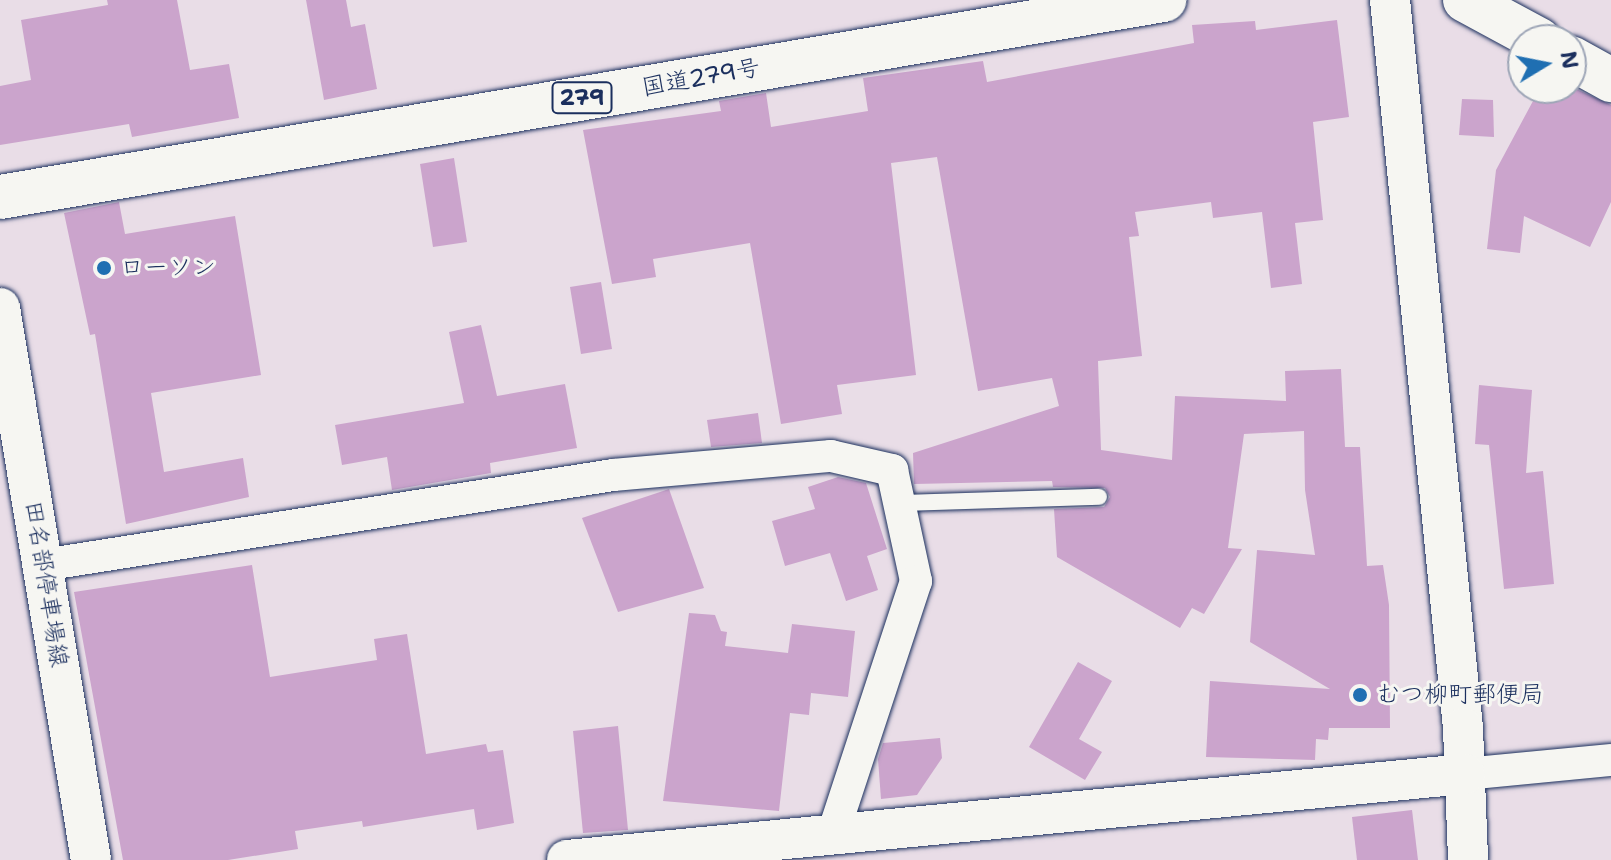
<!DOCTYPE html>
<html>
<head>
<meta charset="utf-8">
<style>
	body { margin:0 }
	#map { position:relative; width:1611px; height:860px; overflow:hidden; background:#e9dde7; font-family:"Shantell Sans","Klee One",sans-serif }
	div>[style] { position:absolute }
	.building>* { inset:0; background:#cba4cc }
	.roads { filter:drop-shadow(0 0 2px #1b2f5e) drop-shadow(0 0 2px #1b2f5e) }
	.service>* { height:16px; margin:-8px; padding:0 8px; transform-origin:8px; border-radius:8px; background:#f6f6f2 }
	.minor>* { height:32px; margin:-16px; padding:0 16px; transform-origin:16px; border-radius:16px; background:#f6f6f2 }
	.tertiary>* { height:40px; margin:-20px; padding:0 20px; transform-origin:20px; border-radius:20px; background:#f6f6f2 }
	.trunk>* { height:44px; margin:-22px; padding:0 22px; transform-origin:22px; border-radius:22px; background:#f6f6f2 }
	.dots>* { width:22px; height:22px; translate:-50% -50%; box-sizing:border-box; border:4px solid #f6f6f2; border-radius:50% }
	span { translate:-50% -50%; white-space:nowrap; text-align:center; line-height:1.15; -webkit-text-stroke:6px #f6f6f2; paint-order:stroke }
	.shield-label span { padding:2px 6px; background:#f6f6f2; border:2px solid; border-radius:6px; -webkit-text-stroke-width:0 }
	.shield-label { font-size:22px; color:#1b2f5e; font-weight:700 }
	.street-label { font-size:24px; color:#1b2f5e }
	.poi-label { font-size:24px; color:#1b2f5e }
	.left { translate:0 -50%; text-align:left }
	.north { position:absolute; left:1507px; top:24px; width:80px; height:80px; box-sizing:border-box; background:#f6f6f2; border:2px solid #9ea6b7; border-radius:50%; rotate:80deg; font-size:22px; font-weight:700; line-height:32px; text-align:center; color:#1b2f5e }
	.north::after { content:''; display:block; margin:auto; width:28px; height:36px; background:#1f6fb2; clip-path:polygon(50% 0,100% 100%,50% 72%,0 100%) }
</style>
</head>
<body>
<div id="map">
	<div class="building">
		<i style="clip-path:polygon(107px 0,177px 0,190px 70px,229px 64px,239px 118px,132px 137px,129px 124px,0 145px,0 86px,31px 80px,21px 20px,108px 5px)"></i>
		<i style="clip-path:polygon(306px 0,346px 0,351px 27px,365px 24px,377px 89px,324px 100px)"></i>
		<i style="clip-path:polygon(1337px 20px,1349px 117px,1313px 122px,1323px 220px,1295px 223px,1302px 284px,1271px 288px,1262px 212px,1213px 218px,1211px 202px,1135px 212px,1139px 236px,1129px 237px,1142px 356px,1098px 361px,1101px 450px,1172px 460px,1175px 396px,1286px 401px,1285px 371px,1341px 369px,1345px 447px,1360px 447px,1367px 566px,1383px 565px,1389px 605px,1390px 728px,1329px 728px,1328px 740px,1316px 739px,1315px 760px,1206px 757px,1210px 681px,1330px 689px,1250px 642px,1257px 550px,1315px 555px,1305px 490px,1304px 431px,1244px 434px,1228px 548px,1242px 549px,1204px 614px,1192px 608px,1180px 628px,1057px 557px,1054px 509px,1104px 507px,1110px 497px,1105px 488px,1053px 487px,1052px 481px,914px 484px,913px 453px,1059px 406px,1052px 378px,978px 391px,937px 157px,891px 163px,916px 375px,837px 385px,842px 414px,781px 424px,750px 243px,653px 259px,656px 277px,612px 284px,583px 130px,721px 111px,719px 101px,766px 93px,771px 127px,868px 111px,863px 78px,983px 61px,987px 82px,1194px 43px,1192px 25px,1255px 21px,1256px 30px)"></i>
		<i style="clip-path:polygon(1540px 88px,1574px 88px,1611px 105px,1611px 202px,1590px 247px,1524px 216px,1520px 253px,1487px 249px,1496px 170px)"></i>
		<i style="clip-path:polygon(1462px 99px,1493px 100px,1494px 137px,1459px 135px)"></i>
		<i style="clip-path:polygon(454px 158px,467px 242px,433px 247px,420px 164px)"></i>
		<i style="clip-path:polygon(119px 202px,125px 234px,235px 216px,261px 375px,151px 393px,164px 472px,243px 458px,249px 497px,126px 524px,95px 334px,90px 335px,64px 213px)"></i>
		<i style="clip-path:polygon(601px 282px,612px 349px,581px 354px,570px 287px)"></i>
		<i style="clip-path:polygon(481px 325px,497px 396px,565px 384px,577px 448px,490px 463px,491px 473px,392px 490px,387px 457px,342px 465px,335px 425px,464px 403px,449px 332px)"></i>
		<i style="clip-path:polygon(1479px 385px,1532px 390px,1526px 473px,1543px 471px,1554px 584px,1504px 589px,1489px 445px,1475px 444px)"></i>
		<i style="clip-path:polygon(758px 413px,762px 443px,711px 447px,707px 420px)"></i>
		<i style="clip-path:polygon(838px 477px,866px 483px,887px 549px,867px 556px,878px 590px,846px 601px,830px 553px,785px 566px,772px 521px,815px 509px,808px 487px)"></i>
		<i style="clip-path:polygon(669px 489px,704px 588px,618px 612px,582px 518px)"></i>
		<i style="clip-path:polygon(252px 565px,270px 677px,377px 660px,374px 639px,407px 634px,426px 754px,486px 744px,488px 752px,503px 750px,514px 823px,477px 830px,474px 809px,363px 827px,362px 821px,295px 831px,298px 849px,228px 860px,123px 860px,74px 592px)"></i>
		<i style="clip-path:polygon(689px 613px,715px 615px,721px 631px,727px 632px,725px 646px,788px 653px,792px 624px,855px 631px,848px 697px,811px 693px,809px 715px,790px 713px,779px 811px,663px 801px)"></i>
		<i style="clip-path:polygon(1078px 662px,1112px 681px,1079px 739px,1102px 752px,1085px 780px,1029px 747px)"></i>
		<i style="clip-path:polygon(618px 726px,628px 830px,583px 833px,573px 731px)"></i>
		<i style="clip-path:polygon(940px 738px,942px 758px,917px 795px,881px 799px,878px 759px,883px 743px)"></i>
		<i style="clip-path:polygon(1412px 810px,1418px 860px,1357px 860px,1352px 817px)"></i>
	</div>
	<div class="roads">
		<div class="service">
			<i style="left:903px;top:503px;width:196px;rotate:-1.8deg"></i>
		</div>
		<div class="minor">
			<i style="left:43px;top:565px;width:577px;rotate:-8.97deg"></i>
			<i style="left:613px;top:475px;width:219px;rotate:-5deg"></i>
			<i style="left:831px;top:456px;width:63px;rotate:12.9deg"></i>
			<i style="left:892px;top:470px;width:114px;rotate:77.8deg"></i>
			<i style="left:916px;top:581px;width:265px;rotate:108.2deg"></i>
			<i style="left:1465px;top:774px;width:147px;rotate:-5.5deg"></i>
		</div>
		<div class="tertiary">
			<i style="left:1390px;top:0;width:732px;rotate:84.27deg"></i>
			<i style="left:1463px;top:728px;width:132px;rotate:87.8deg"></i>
			<i style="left:0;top:308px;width:559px;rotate:80.64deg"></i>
			<i style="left:567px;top:860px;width:902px;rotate:-5.47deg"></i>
		</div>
		<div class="trunk">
			<i style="left:1465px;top:0;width:84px;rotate:28.4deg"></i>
			<i style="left:1571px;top:58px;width:46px;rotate:28.8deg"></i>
			<i style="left:0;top:197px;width:1181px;rotate:-9.61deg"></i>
		</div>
	</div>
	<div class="dots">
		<i style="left:104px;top:268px;background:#1f6fb2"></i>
		<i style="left:1360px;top:695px;background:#1f6fb2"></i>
	</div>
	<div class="shield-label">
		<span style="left:582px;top:98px">279</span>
	</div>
	<div class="street-label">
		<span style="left:701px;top:78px;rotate:-10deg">国道279号</span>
		<span style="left:46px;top:584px;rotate:81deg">田名部停車場線</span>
	</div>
	<div class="poi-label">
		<span class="left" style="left:120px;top:268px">ローソン</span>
		<span class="left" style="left:1376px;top:695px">むつ柳町郵便局</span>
	</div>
	<div class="north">N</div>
</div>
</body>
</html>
